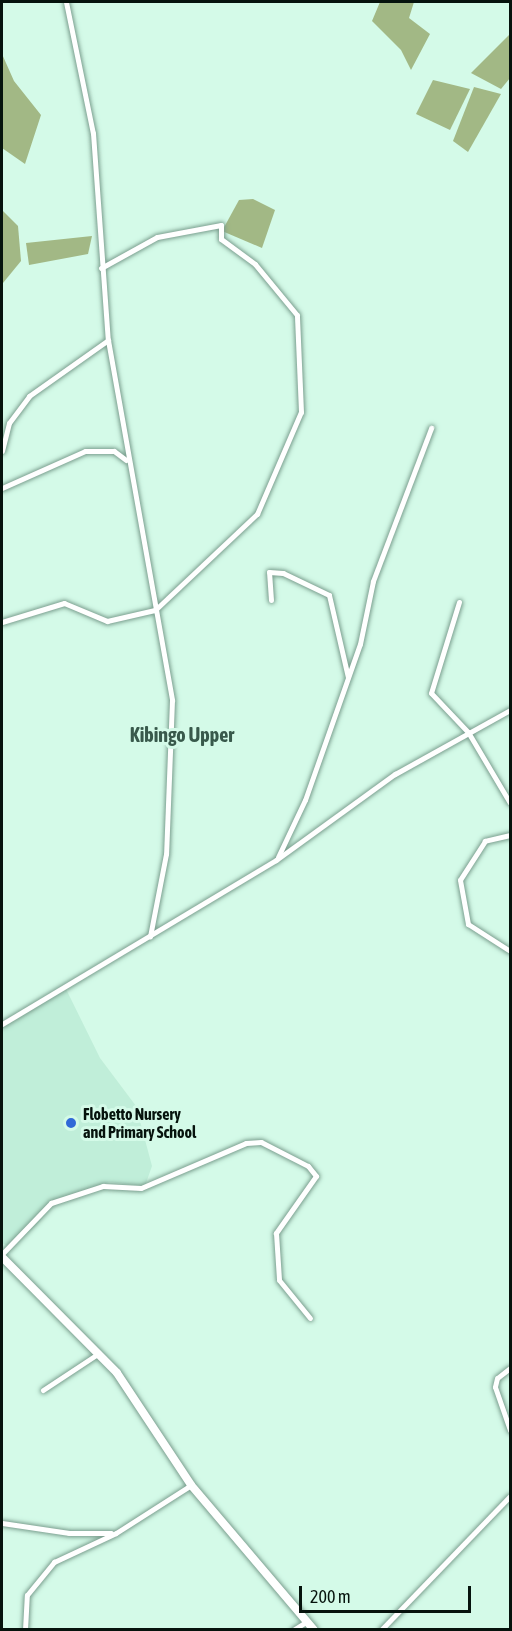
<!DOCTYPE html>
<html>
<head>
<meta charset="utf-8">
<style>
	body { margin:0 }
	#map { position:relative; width:512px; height:1631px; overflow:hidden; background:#d4fae8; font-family:"Asap Condensed",sans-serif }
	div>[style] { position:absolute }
	.built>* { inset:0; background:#c0eed9 }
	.forest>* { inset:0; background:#a2b885 }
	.roads { filter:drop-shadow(0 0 2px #7b9f8f) drop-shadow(0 0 2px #7b9f8f) }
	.minor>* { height:5px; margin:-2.5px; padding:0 2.5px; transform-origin:2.5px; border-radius:2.5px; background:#fff }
	.secondary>* { height:8px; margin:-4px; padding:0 4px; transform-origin:4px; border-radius:4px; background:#fff }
	.dots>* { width:16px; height:16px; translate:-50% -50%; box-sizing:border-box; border:3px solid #d4fae8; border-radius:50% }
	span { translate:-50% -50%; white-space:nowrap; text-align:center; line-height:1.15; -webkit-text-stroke:6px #d4fae8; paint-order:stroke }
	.poi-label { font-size:16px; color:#06130d; font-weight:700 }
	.left { translate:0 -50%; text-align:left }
	.quarter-label { font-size:20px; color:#38594b; font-weight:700 }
	.frame { position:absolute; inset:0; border:3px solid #06130d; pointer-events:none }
	.scale { position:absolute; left:299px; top:1586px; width:172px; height:27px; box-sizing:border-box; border:3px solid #06130d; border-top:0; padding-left:8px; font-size:18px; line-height:21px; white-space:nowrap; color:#06130d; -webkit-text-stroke:4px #d4fae8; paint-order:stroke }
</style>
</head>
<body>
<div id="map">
	<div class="built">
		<i style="clip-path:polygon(65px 987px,100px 1058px,136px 1106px,152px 1166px,145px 1186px,109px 1182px,55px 1202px,36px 1226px,10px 1247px,2px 1243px,2px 1026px)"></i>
	</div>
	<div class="forest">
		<i style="clip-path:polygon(380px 2px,414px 2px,409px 18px,430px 34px,411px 70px,401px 50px,372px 21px)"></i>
		<i style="clip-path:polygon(510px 34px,510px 78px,501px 89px,471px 73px)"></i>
		<i style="clip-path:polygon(2px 54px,14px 81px,41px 115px,25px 164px,2px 148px)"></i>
		<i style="clip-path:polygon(433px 80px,470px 89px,450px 130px,416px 114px)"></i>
		<i style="clip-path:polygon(474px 87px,501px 94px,468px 152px,453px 141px)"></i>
		<i style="clip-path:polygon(253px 199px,275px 210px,262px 248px,222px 231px,239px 200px)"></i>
		<i style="clip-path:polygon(2px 210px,18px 226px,21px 261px,3px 283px)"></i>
		<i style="clip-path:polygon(92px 236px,88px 254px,29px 265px,26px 243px)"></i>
	</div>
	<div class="roads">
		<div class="minor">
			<i style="left:66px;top:2px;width:134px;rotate:78.4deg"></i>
			<i style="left:93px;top:133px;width:208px;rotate:85.9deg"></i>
			<i style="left:108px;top:340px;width:366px;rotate:79.9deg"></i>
			<i style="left:172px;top:700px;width:154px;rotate:92.2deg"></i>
			<i style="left:166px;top:854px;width:84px;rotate:101deg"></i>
			<i style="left:2px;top:451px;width:29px;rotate:-76deg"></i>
			<i style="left:9px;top:423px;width:34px;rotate:-53deg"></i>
			<i style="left:29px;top:396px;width:97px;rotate:-35.3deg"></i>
			<i style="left:2px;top:488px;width:91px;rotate:-24deg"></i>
			<i style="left:85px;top:451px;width:29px"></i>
			<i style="left:114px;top:451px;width:15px;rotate:37deg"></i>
			<i style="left:271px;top:600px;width:28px;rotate:-94deg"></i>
			<i style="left:269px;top:572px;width:14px;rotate:4deg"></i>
			<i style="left:283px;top:573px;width:51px;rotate:25.6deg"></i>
			<i style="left:329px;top:595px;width:84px;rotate:77deg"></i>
			<i style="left:459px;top:602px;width:95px;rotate:107.1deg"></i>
			<i style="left:431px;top:693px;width:54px;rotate:46.5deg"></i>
			<i style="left:468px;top:732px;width:82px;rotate:59.4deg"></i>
			<i style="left:2px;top:622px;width:65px;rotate:-17deg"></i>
			<i style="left:64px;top:603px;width:47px;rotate:22.7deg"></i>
			<i style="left:107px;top:621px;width:49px;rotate:-12.9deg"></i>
			<i style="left:155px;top:610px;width:140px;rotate:-43.3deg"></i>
			<i style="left:257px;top:514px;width:111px;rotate:-66.7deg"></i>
			<i style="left:301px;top:412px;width:97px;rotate:-92.4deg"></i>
			<i style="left:297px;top:315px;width:66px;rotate:-129.5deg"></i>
			<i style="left:255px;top:264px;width:42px;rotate:-143.7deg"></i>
			<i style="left:221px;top:239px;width:14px;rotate:-90deg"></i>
			<i style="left:221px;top:225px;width:65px;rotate:169.4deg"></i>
			<i style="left:157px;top:237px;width:64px;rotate:151deg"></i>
			<i style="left:510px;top:835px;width:26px;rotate:167deg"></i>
			<i style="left:485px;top:841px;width:46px;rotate:122.7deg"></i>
			<i style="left:460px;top:880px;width:45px;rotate:79.7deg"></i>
			<i style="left:468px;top:924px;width:50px;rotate:32.7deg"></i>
			<i style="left:278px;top:857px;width:63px;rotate:-64.7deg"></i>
			<i style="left:305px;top:800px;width:165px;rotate:-70.6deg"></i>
			<i style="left:360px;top:644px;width:64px;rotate:-78.3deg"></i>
			<i style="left:373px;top:581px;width:164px;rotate:-69.2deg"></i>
			<i style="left:2px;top:1024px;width:319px;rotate:-30.9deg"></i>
			<i style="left:276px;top:860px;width:147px;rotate:-35.9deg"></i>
			<i style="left:395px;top:774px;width:132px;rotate:-29.1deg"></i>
			<i style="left:2px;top:1254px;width:71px;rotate:-46.1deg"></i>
			<i style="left:51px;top:1203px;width:55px;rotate:-18.1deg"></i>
			<i style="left:103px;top:1186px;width:38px;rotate:3deg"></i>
			<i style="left:141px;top:1188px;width:114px;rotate:-23.2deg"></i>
			<i style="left:246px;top:1143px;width:15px;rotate:-4deg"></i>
			<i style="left:261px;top:1142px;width:53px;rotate:27.1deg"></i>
			<i style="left:308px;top:1166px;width:13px;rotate:51deg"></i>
			<i style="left:316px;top:1176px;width:70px;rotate:125.1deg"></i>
			<i style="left:276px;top:1233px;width:47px;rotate:86.3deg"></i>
			<i style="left:279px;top:1280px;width:49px;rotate:50.8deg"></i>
			<i style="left:510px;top:1368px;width:16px;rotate:142deg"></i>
			<i style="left:497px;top:1378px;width:9px;rotate:103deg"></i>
			<i style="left:495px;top:1387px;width:46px;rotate:70.8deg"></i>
			<i style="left:43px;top:1390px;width:64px;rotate:-33.4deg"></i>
			<i style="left:2px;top:1523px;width:68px;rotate:8.5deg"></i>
			<i style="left:69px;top:1533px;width:42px"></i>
			<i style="left:25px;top:1630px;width:35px;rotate:-87deg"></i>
			<i style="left:27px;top:1595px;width:43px;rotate:-50.7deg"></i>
			<i style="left:54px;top:1562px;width:68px;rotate:-25.1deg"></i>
			<i style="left:116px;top:1533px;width:89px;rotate:-32.6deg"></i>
			<i style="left:293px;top:1630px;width:15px;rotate:-32deg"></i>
			<i style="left:381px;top:1630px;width:186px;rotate:-46.1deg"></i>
		</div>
		<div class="secondary">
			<i style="left:2px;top:1257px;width:163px;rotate:45.2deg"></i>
			<i style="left:117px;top:1373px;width:134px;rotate:56.5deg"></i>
			<i style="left:191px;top:1485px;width:190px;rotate:49.7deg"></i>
		</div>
	</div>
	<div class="dots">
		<i style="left:71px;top:1123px;background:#3069d7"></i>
	</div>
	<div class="poi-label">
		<span class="left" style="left:83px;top:1123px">Flobetto Nursery<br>and Primary School</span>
	</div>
	<div class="quarter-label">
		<span style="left:182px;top:734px">Kibingo Upper</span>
	</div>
	<div class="frame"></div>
	<div class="scale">200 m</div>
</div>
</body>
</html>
